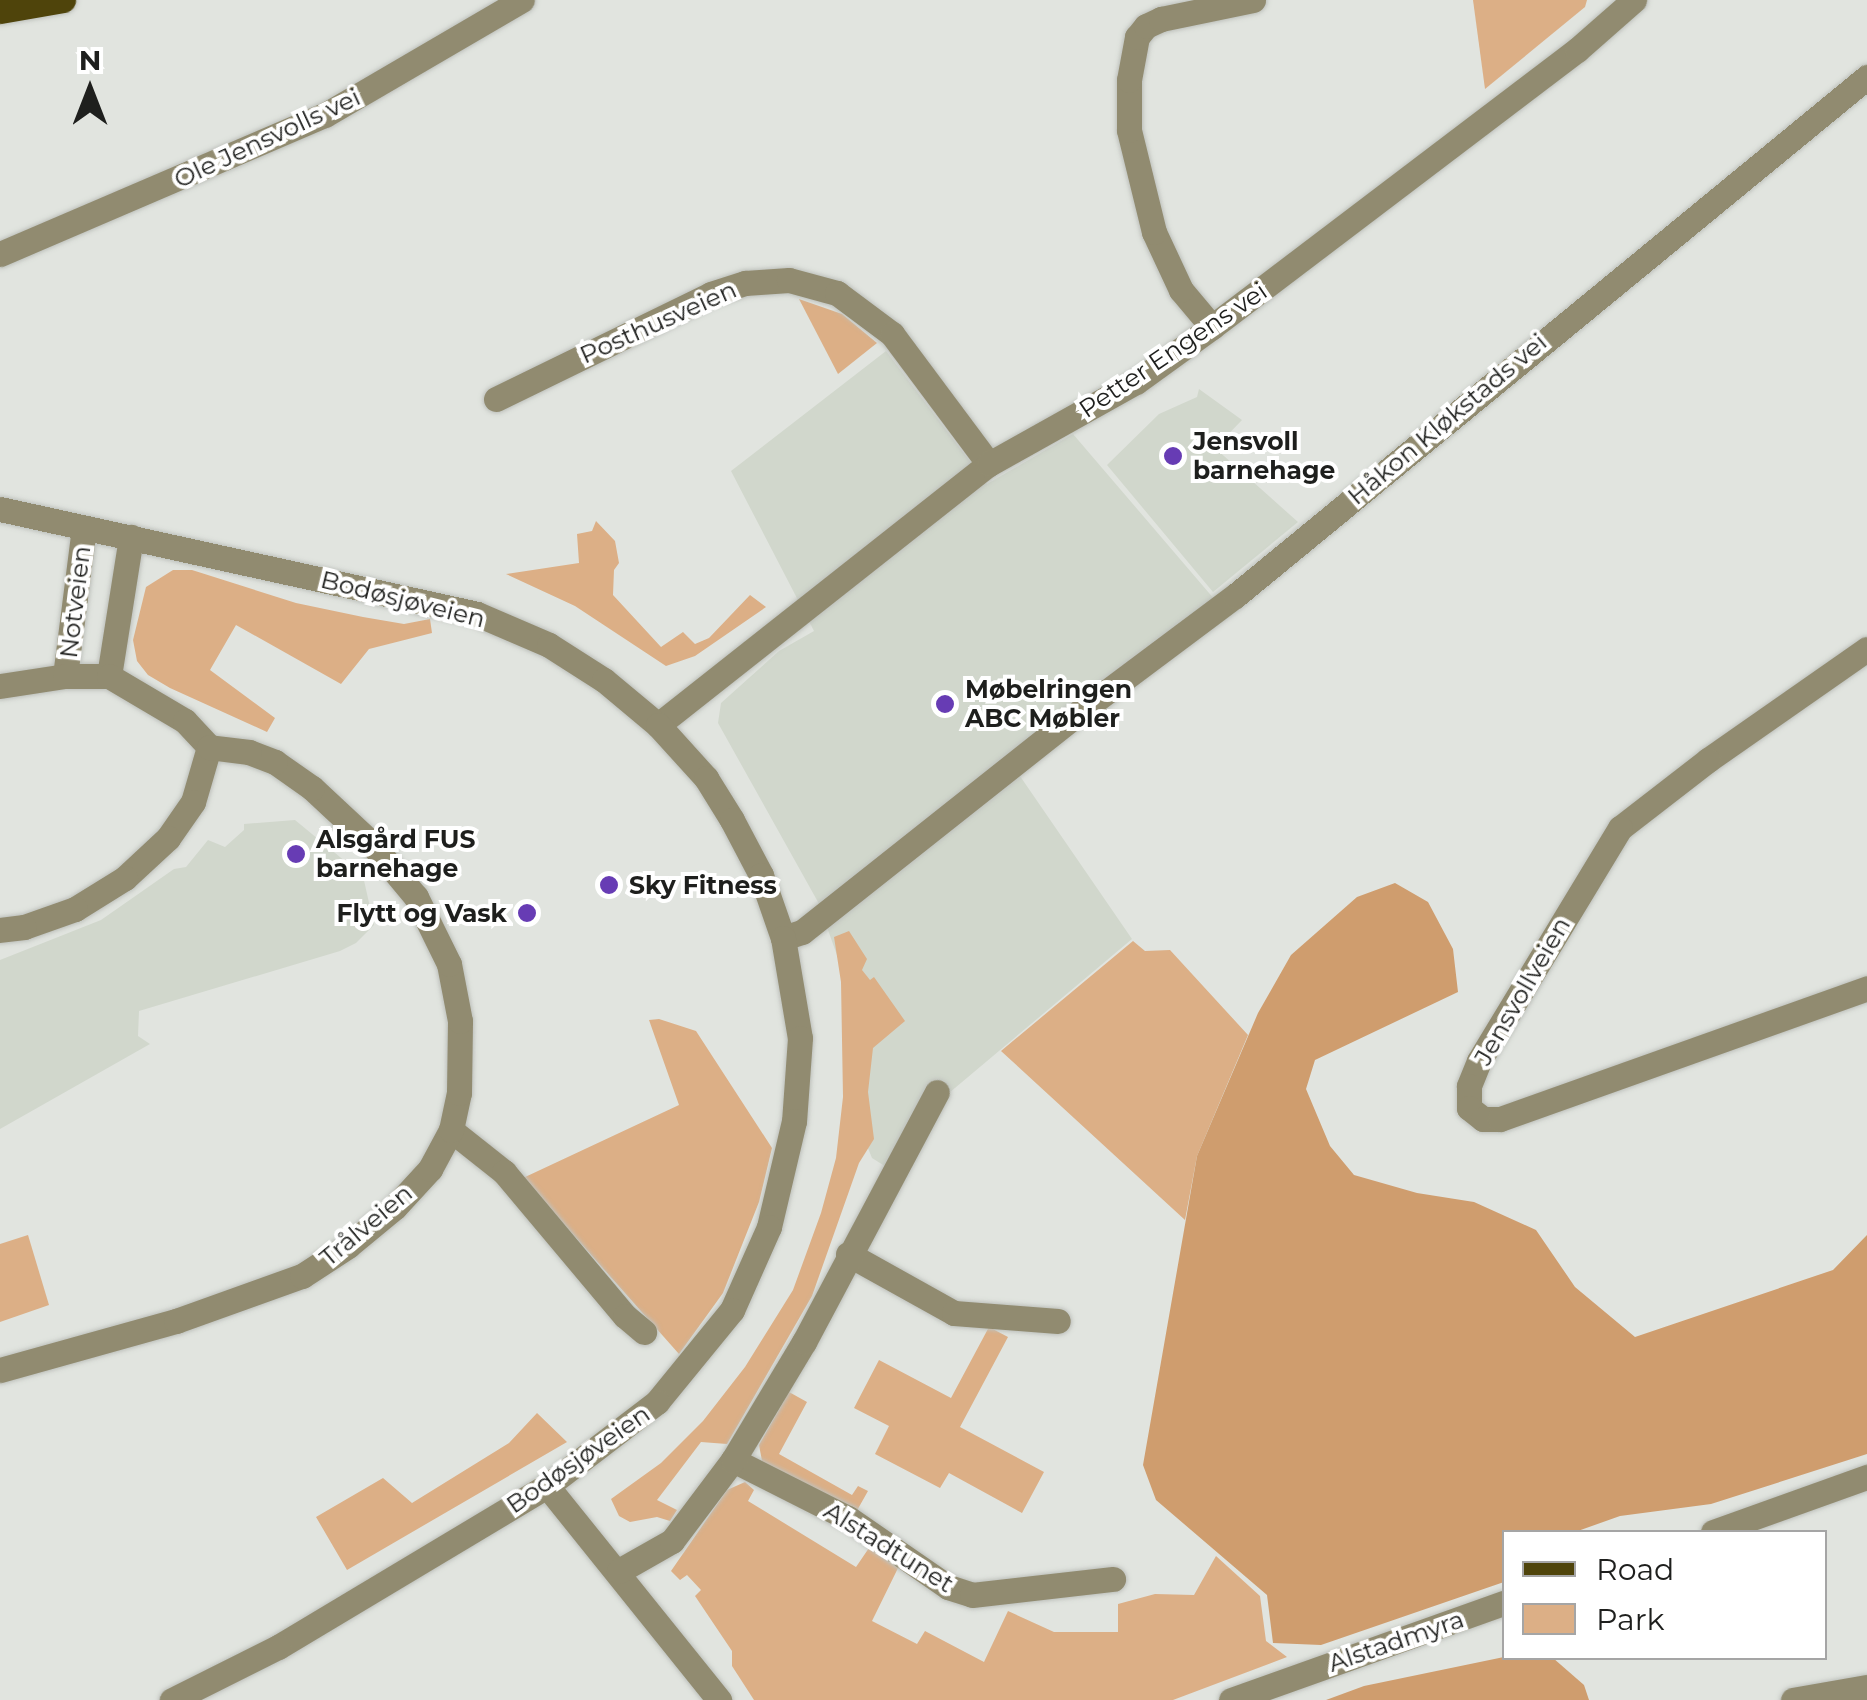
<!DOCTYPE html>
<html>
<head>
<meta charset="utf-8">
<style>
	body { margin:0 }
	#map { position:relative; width:1867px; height:1700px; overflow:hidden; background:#e1e4df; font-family:Montserrat,sans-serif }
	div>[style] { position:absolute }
	.built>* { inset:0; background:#d1d7cc }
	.green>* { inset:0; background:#dcaf86 }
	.forest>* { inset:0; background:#cf9d6e }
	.roads { filter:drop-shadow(0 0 2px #bec1bc) drop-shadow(0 0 2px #bec1bc) }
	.minor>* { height:25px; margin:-12.5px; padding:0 12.5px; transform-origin:12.5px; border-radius:12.5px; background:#918b70 }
	.tertiary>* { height:25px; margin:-12.5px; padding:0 12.5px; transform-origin:12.5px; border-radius:12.5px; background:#918b70 }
	.primary>* { height:25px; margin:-12.5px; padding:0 12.5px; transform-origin:12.5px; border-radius:12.5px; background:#4f440b }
	.dots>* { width:28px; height:28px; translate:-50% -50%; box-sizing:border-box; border:5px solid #fff; border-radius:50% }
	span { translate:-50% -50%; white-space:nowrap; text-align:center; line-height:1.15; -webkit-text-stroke:8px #fff; paint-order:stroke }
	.street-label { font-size:25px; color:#1e1f1d }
	.poi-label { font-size:25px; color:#1e1f1d; font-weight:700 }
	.left { translate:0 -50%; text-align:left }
	.right { translate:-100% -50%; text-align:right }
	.legend { position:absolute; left:1502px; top:1530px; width:325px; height:130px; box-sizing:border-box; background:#fff; border:2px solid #a5a5a5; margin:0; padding:12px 18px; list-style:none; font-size:30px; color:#1e1f1d }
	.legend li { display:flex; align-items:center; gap:20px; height:50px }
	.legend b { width:50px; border:2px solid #a5a5a5 }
	.north { position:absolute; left:40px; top:40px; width:100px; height:100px; -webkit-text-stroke:8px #fff; paint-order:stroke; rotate:0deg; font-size:28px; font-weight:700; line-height:40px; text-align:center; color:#1e1f1d }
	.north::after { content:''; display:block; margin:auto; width:35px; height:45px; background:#1e1f1d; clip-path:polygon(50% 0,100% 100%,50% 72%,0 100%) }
</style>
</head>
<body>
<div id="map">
	<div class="built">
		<i style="clip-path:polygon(886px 351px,987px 484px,1073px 434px,1215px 600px,1009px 760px,1132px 939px,949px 1093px,899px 1175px,872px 1158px,858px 1124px,863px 1028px,818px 902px,718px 723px,721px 703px,779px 651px,814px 631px,731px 471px)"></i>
		<i style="clip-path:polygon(1199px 389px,1242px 420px,1215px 448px,1298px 522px,1213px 592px,1107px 465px,1159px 414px,1197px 397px)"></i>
		<i style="clip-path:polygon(295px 820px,363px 876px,374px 925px,356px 943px,340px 951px,139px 1011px,138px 1036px,150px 1044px,0 1129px,0 960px,101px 920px,174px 869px,186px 867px,208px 840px,225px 847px,244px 830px,244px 824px)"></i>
	</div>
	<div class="green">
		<i style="clip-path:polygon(1473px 0,1587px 0,1585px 7px,1485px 89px)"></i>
		<i style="clip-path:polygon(799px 299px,842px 314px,877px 343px,838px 374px)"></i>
		<i style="clip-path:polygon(596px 521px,615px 541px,619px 563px,614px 570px,613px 595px,661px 647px,683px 632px,695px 644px,709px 638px,750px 595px,766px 607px,695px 656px,666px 666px,575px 606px,506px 574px,579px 563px,577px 534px,592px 531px)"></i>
		<i style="clip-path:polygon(173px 570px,192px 570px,296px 603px,363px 617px,404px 624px,430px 619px,432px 633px,369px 649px,341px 684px,236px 625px,210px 670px,275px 718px,267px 732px,170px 688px,148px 675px,137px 661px,133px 640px,146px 587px)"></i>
		<i style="clip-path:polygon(849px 931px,867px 959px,862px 970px,870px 980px,874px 977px,905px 1021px,873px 1048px,868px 1092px,874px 1139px,859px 1163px,812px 1296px,727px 1444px,701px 1442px,657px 1500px,677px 1510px,670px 1521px,657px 1517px,630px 1522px,619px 1516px,611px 1499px,661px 1463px,703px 1421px,745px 1367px,793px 1290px,821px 1213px,836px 1158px,843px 1097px,841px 982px,834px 937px)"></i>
		<i style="clip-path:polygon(1133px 941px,1145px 951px,1170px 950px,1248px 1035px,1197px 1156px,1185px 1220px,1001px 1051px)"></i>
		<i style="clip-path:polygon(659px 1019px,696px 1031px,772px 1148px,759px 1202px,723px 1293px,679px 1354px,523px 1178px,679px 1105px,649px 1020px)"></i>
		<i style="clip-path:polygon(28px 1235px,49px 1305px,0 1322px,0 1244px)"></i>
		<i style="clip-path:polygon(989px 1327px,1008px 1337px,960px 1427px,1044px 1472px,1022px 1513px,949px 1473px,940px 1488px,875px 1454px,889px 1426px,854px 1408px,879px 1360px,951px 1398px)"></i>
		<i style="clip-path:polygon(789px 1392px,807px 1402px,779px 1454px,852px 1495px,858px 1486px,868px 1491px,855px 1514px,763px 1466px,759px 1445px)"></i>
		<i style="clip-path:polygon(537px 1413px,567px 1442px,347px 1570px,316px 1517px,383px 1478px,412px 1503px,509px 1443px)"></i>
		<i style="clip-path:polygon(745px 1482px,754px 1490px,748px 1501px,856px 1567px,869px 1548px,900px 1564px,872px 1621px,917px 1644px,925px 1631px,984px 1662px,1008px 1611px,1054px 1632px,1118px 1632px,1118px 1604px,1155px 1594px,1194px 1595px,1216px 1556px,1260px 1596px,1266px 1641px,1287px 1657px,1173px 1700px,754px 1700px,732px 1666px,732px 1651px,695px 1596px,701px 1590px,687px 1575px,680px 1580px,671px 1571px,727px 1490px)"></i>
	</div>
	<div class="forest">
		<i style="clip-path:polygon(1395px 883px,1428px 902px,1453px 949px,1458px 992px,1315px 1060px,1306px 1089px,1330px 1146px,1354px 1175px,1417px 1193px,1474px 1202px,1536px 1230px,1575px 1287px,1635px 1337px,1833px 1270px,1867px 1235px,1867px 1454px,1711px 1504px,1620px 1516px,1575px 1532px,1504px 1532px,1504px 1582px,1321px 1645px,1273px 1643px,1267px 1595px,1156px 1500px,1143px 1465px,1197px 1156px,1258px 1013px,1291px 955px,1357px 897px)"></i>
		<i style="clip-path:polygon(1504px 1657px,1553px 1658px,1584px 1685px,1589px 1700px,1326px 1700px,1364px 1686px)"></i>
	</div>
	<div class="roads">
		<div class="minor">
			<i style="left:0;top:254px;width:353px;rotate:-23.2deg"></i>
			<i style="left:325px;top:115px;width:228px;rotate:-30.3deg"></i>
			<i style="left:1212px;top:327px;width:48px;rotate:-130deg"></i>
			<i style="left:1181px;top:290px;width:64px;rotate:-115deg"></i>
			<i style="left:1154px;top:232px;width:105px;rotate:-103.8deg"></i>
			<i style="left:1129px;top:130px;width:50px;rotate:-90deg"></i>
			<i style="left:1129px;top:80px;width:44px;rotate:-79.5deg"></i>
			<i style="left:1137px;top:37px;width:14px;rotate:-51deg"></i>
			<i style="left:1146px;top:26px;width:17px;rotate:-25deg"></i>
			<i style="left:1161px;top:19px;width:94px;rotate:-11.7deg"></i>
			<i style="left:496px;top:399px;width:239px;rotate:-26deg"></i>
			<i style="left:711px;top:294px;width:36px;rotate:-18deg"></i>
			<i style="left:745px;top:283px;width:44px;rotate:-3.9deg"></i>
			<i style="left:789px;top:280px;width:50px;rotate:15.2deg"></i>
			<i style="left:837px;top:293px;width:69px;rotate:36.7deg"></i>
			<i style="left:892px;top:334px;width:162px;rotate:53.3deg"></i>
			<i style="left:1867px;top:649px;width:194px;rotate:145.1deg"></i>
			<i style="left:1708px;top:760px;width:111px;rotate:142.3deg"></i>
			<i style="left:1620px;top:828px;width:272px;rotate:121.2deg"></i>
			<i style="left:1479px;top:1061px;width:27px;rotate:112deg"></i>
			<i style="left:1469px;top:1086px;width:22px;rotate:90deg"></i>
			<i style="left:1469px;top:1108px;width:18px;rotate:38deg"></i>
			<i style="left:1483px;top:1119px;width:17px"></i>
			<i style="left:1500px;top:1119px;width:390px;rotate:-19.6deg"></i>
			<i style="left:65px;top:676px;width:149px;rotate:-82.7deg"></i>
			<i style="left:109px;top:676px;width:141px;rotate:-81deg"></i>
			<i style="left:0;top:686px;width:66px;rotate:-8.7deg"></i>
			<i style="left:65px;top:676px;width:44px"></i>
			<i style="left:109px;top:676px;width:88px;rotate:30.6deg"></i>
			<i style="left:185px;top:721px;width:35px;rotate:47deg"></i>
			<i style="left:209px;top:747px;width:57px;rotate:106.2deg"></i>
			<i style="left:193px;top:802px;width:44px;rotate:124.8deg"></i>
			<i style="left:168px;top:838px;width:59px;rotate:137.1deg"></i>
			<i style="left:125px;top:878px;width:59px;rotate:148.2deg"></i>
			<i style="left:75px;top:909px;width:54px;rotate:160.6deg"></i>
			<i style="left:24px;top:927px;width:24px;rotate:173deg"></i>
			<i style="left:658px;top:725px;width:422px;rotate:-38.3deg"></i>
			<i style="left:989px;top:464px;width:168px;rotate:-29.2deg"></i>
			<i style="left:1136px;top:382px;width:94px;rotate:-35.9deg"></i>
			<i style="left:1212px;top:327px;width:458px;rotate:-37.2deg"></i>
			<i style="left:1577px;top:50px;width:76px;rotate:-41.3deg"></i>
			<i style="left:783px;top:938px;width:20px;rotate:-18deg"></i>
			<i style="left:802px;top:932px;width:356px;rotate:-38.4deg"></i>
			<i style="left:1081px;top:711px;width:192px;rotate:-36.8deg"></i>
			<i style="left:1235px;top:596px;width:818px;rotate:-39.39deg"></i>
			<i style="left:451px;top:1130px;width:68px;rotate:38.4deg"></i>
			<i style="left:504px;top:1172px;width:188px;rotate:50deg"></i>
			<i style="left:625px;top:1316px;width:25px;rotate:40deg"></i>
			<i style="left:848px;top:1254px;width:121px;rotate:29.1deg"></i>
			<i style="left:954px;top:1313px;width:104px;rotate:4.4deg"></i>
			<i style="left:0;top:1370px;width:183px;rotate:-15.6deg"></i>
			<i style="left:176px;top:1321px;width:134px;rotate:-19.7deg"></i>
			<i style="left:302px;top:1276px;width:55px;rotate:-33.1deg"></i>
			<i style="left:348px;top:1246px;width:61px;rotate:-39.7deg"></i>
			<i style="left:395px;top:1207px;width:52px;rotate:-47.4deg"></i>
			<i style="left:430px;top:1169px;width:44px;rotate:-61.7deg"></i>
			<i style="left:451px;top:1130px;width:38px;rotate:-78deg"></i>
			<i style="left:459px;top:1093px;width:72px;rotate:-89.2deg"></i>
			<i style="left:460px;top:1021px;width:58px;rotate:-100.9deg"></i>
			<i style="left:449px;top:964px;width:75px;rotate:-116.2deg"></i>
			<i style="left:416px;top:897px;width:70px;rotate:-129.8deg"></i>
			<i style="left:371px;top:843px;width:81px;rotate:-137deg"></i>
			<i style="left:312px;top:788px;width:45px;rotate:-144.9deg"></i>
			<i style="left:275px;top:762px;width:28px;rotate:-159deg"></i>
			<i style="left:249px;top:752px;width:40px;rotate:-172.9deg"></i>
			<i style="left:733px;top:1460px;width:129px;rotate:26.8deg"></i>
			<i style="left:848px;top:1518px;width:121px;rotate:34.6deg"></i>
			<i style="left:948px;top:1587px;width:25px;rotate:18deg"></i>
			<i style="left:972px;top:1595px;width:142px;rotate:-6.5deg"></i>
			<i style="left:547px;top:1486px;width:275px;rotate:51.2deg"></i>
			<i style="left:1713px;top:1532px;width:164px;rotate:-19.7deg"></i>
			<i style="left:619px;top:1571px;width:61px;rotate:-29.5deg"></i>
			<i style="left:672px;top:1541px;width:101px;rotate:-53deg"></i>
			<i style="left:733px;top:1460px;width:138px;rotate:-59deg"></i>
			<i style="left:804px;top:1342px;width:283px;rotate:-62deg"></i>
			<i style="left:1231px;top:1700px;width:290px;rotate:-19.6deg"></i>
			<i style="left:1793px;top:1700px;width:75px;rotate:-10deg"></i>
		</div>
		<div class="tertiary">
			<i style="left:0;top:509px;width:488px;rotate:12.4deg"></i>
			<i style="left:477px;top:614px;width:78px;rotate:23.3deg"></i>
			<i style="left:549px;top:645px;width:65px;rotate:32.5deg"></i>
			<i style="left:604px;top:680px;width:70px;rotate:39.8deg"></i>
			<i style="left:658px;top:725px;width:72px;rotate:47.8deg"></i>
			<i style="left:706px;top:778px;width:49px;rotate:58.2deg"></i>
			<i style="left:732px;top:820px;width:62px;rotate:62.2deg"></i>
			<i style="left:761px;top:875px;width:67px;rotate:70.8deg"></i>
			<i style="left:783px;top:938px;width:101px;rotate:80.4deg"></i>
			<i style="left:800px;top:1038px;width:83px;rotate:94.1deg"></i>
			<i style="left:794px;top:1121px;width:109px;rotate:103.3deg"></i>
			<i style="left:769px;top:1227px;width:91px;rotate:114deg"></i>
			<i style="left:732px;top:1310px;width:119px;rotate:129.2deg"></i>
			<i style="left:657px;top:1402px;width:138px;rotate:142.6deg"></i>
			<i style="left:547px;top:1486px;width:313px;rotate:149.1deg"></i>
			<i style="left:278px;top:1647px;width:119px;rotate:153.4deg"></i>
		</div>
		<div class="primary">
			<i style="left:0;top:11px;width:64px;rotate:-9.9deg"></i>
		</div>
	</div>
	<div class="dots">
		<i style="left:1173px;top:456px;background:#673cb4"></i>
		<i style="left:945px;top:704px;background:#673cb4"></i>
		<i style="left:296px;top:854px;background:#673cb4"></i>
		<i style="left:609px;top:885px;background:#673cb4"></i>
		<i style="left:527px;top:913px;background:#673cb4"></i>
	</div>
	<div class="street-label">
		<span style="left:267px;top:138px;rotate:-25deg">Ole Jensvolls vei</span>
		<span style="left:658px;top:322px;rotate:-24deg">Posthusveien</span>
		<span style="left:1173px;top:350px;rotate:-34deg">Petter Engens vei</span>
		<span style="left:1447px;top:419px;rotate:-40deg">Håkon Kløkstads vei</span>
		<span style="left:403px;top:599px;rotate:14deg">Bodøsjøveien</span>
		<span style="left:75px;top:602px;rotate:-83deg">Notveien</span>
		<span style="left:1522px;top:991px;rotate:-60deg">Jensvollveien</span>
		<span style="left:366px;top:1225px;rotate:-40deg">Trålveien</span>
		<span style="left:578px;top:1459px;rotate:-35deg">Bodøsjøveien</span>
		<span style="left:889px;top:1547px;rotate:32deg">Alstadtunet</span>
		<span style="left:1396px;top:1641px;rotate:-19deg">Alstadmyra</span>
	</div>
	<div class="poi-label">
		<span class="left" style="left:1193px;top:456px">Jensvoll<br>barnehage</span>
		<span class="left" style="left:965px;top:704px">Møbelringen<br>ABC Møbler</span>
		<span class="left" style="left:316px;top:854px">Alsgård FUS<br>barnehage</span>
		<span class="left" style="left:629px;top:885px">Sky Fitness</span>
		<span class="right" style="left:507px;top:913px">Flytt og Vask</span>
	</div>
	<ul class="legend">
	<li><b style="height:12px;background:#4f440b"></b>Road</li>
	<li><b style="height:28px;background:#dcaf86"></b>Park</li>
	</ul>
	<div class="north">N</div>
</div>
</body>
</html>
